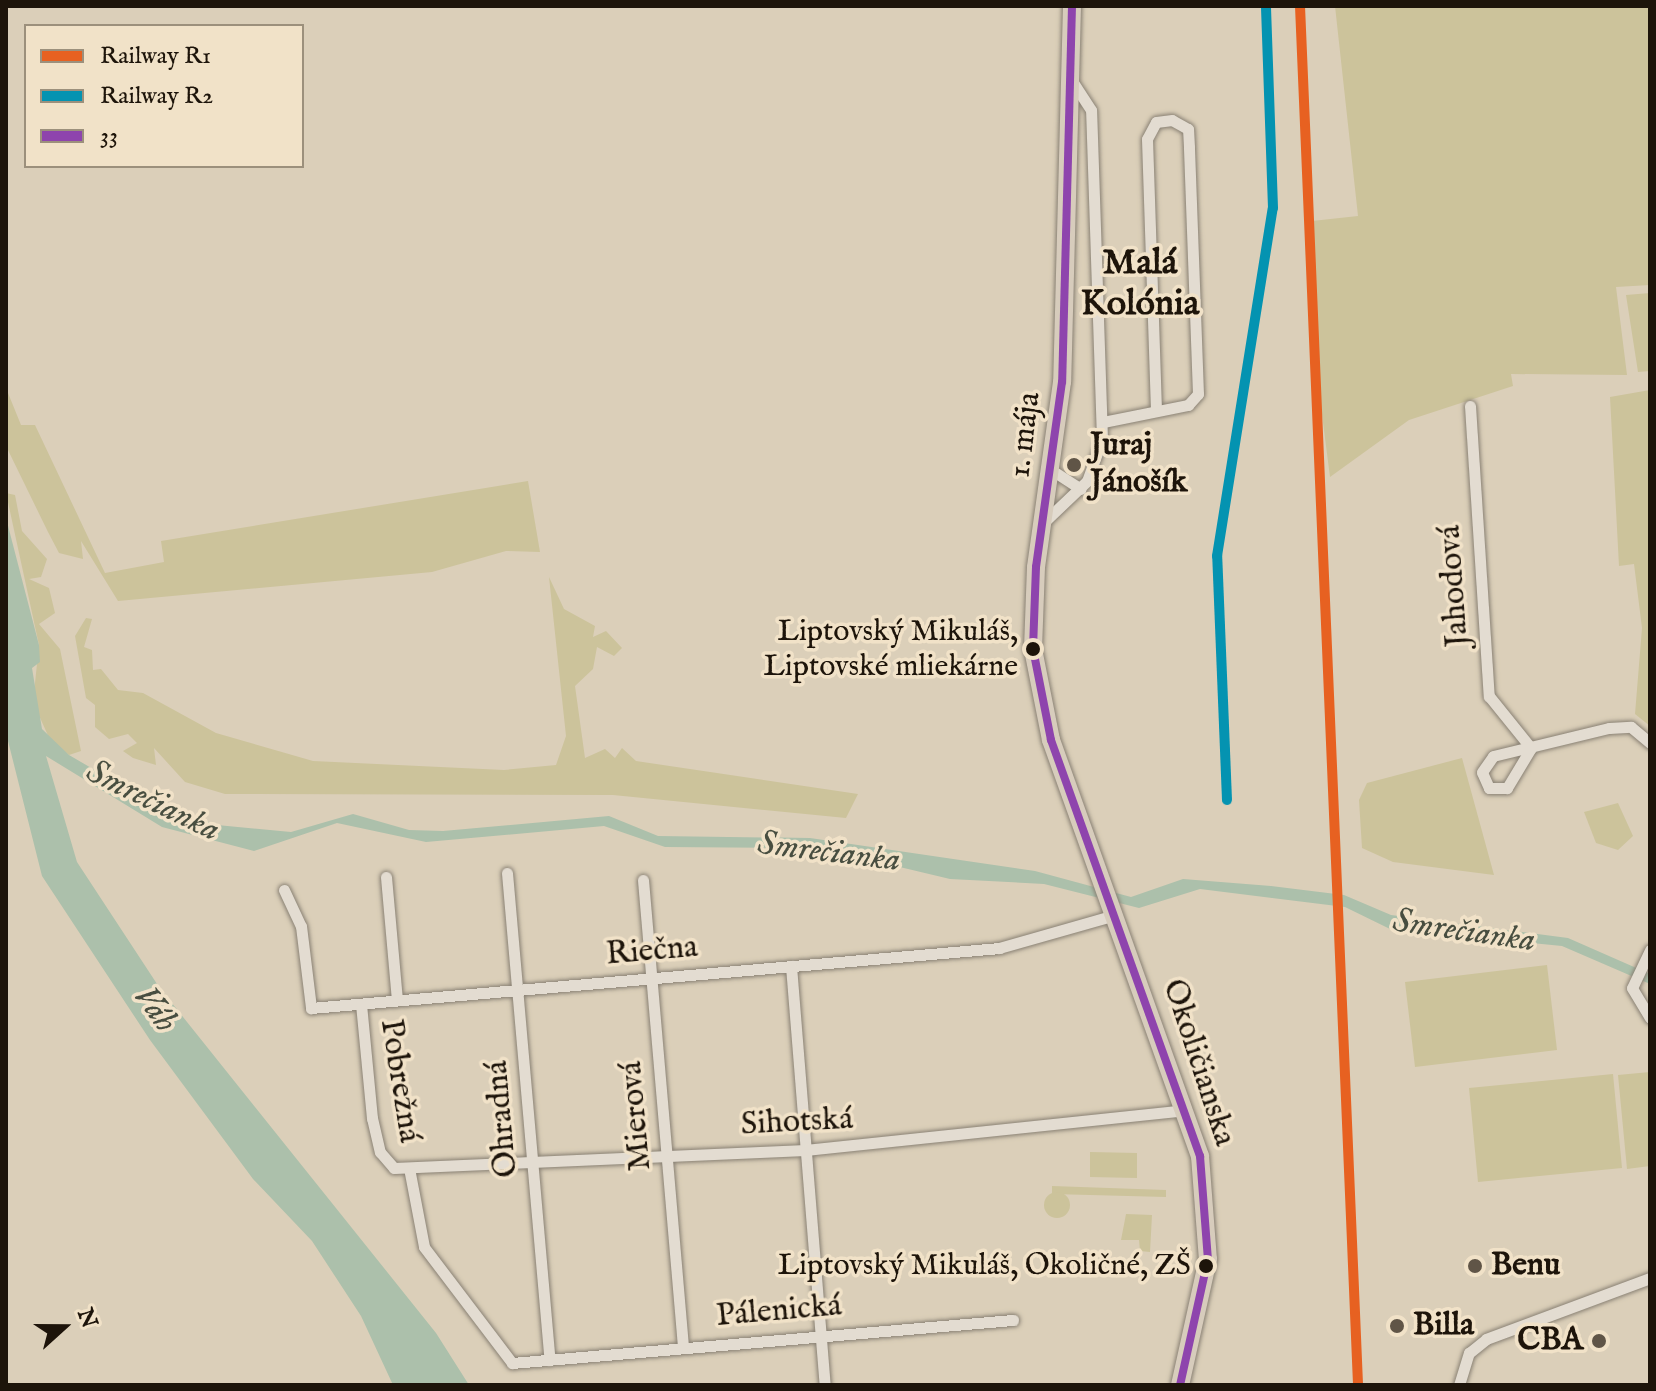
<!DOCTYPE html>
<html>
<head>
<meta charset="utf-8">
<style>
	body { margin:0 }
	#map { position:relative; width:1656px; height:1391px; overflow:hidden; background:#dbcfb9; font-family:"IM FELL English",serif }
	div>[style] { position:absolute }
	.green>* { inset:0; background:#ccc39b }
	.round { border-radius:50% }
	.water>* { inset:0; background:#acc0ab }
	.roads { filter:drop-shadow(0 0 2px #898174) drop-shadow(0 0 2px #898174) }
	.street>* { height:11px; margin:-5.5px; padding:0 5.5px; transform-origin:5.5px; border-radius:5.5px; background:#e3dcd1 }
	.primary>* { height:18px; margin:-9px; padding:0 9px; transform-origin:9px; border-radius:9px; background:#d7ccbc }
	.rail>* { height:3px; margin-top:-1.5px; transform-origin:0; background:repeating-linear-gradient(90deg,#9d978e 0 14px,transparent 0 28px) }
	.bus-1>* { height:8px; margin:-4px; padding:0 4px; transform-origin:4px; border-radius:4px; background:#8e44ad }
	.rail-1>* { height:10px; margin:-5px; padding:0 5px; transform-origin:5px; border-radius:5px; background:#e76121 }
	.rail-2>* { height:10px; margin:-5px; padding:0 5px; transform-origin:5px; border-radius:5px; background:#0493b1 }
	.dots>* { width:22px; height:22px; translate:-50% -50%; box-sizing:border-box; border:4px solid #f1e2c8; border-radius:50% }
	span { translate:-50% -50%; white-space:nowrap; text-align:center; line-height:1.15; -webkit-text-stroke:7px #f1e2c8; paint-order:stroke }
	.bus-label { font-size:30px; color:#1d140a }
	.right { translate:-100% -50%; text-align:right }
	.street-label { font-size:32px; color:#1d140a }
	.poi-label { font-size:32px; color:#1d140a; font-weight:700 }
	.left { translate:0 -50%; text-align:left }
	.water-label { font-size:34px; color:#484e40; font-style:italic }
	.quarter-label { font-size:36px; color:#1d140a; font-weight:700 }
	.frame { position:absolute; inset:0; border:8px solid #1d140a; pointer-events:none }
	.legend { position:absolute; left:24px; top:24px; width:280px; height:144px; box-sizing:border-box; background:#f1e2c8; border:2px solid #9c907c; margin:0; padding:10px 14px; list-style:none; font-size:24px; color:#1d140a }
	.legend li { display:flex; align-items:center; gap:16px; height:40px }
	.legend b { width:40px; border:2px solid #9c907c }
	.north { position:absolute; left:24px; top:1287px; width:80px; height:80px; -webkit-text-stroke:6px #f1e2c8; paint-order:stroke; rotate:69deg; font-size:22px; font-weight:700; line-height:32px; text-align:center; color:#1d140a }
	.north::after { content:''; display:block; margin:auto; width:28px; height:36px; background:#1d140a; clip-path:polygon(50% 0,100% 100%,50% 72%,0 100%) }
</style>
</head>
<body>
<div id="map">
	<div class="green">
		<i style="clip-path:polygon(1335px 6px,1650px 6px,1650px 285px,1616px 287px,1627px 375px,1511px 374px,1513px 386px,1409px 420px,1330px 477px,1315px 360px,1312px 221px,1358px 216px)"></i>
		<i style="clip-path:polygon(1650px 293px,1650px 371px,1638px 372px,1626px 295px)"></i>
		<i style="clip-path:polygon(6px 388px,21px 425px,35px 425px,105px 573px,164px 562px,161px 541px,528px 481px,540px 552px,506px 551px,432px 572px,118px 601px,81px 541px,83px 559px,59px 553px,48px 532px,6px 446px)"></i>
		<i style="clip-path:polygon(1650px 390px,1650px 726px,1635px 714px,1642px 628px,1634px 564px,1619px 566px,1610px 397px)"></i>
		<i style="clip-path:polygon(6px 493px,15px 495px,22px 531px,47px 559px,41px 577px,29px 579px,49px 588px,55px 613px,39px 624px,60px 649px,81px 751px,69px 755px,50px 740px,33px 702px,39px 645px)"></i>
		<i style="clip-path:polygon(549px 577px,564px 609px,595px 626px,593px 637px,606px 631px,622px 648px,614px 656px,597px 647px,593px 669px,575px 686px,585px 758px,605px 749px,615px 758px,622px 748px,636px 761px,858px 794px,846px 818px,613px 795px,225px 794px,185px 782px,154px 748px,156px 765px,133px 758px,123px 751px,137px 743px,128px 734px,109px 739px,95px 727px,95px 705px,86px 698px,75px 636px,86px 618px,92px 619px,84px 647px,92px 650px,93px 670px,101px 669px,118px 690px,143px 693px,216px 733px,313px 761px,504px 770px,556px 765px,566px 736px)"></i>
		<i style="clip-path:polygon(1462px 758px,1494px 875px,1393px 862px,1362px 848px,1359px 800px,1367px 783px)"></i>
		<i style="clip-path:polygon(1618px 803px,1633px 836px,1618px 850px,1596px 843px,1584px 812px)"></i>
		<i style="clip-path:polygon(1547px 965px,1557px 1050px,1415px 1067px,1405px 982px)"></i>
		<i style="clip-path:polygon(1650px 1072px,1650px 1166px,1627px 1169px,1618px 1075px)"></i>
		<i style="clip-path:polygon(1613px 1074px,1622px 1168px,1478px 1182px,1469px 1088px)"></i>
		<i style="clip-path:polygon(1090px 1152px,1137px 1153px,1137px 1178px,1090px 1177px)"></i>
		<i style="clip-path:polygon(1052px 1186px,1166px 1190px,1166px 1197px,1052px 1194px)"></i>
		<i class="round" style="left:1044px;top:1192px;width:26px;height:26px"></i>
		<i style="clip-path:polygon(1126px 1214px,1152px 1215px,1150px 1252px,1140px 1251px,1139px 1240px,1121px 1240px)"></i>
	</div>
	<div class="water">
		<i style="clip-path:polygon(6px 518px,39px 645px,40px 662px,32px 668px,42px 729px,69px 755px,141px 797px,217px 825px,291px 832px,353px 814px,409px 830px,443px 831px,609px 816px,658px 836px,810px 838px,1035px 871px,1131px 897px,1183px 879px,1271px 886px,1344px 895px,1391px 915px,1568px 938px,1650px 974px,1650px 984px,1562px 946px,1390px 929px,1345px 907px,1200px 889px,1139px 908px,1044px 884px,950px 879px,820px 848px,665px 847px,604px 826px,426px 842px,337px 823px,254px 851px,162px 827px,46px 756px,77px 862px,159px 987px,436px 1333px,469px 1385px,393px 1385px,361px 1316px,312px 1241px,253px 1179px,150px 1040px,42px 876px,6px 733px)"></i>
	</div>
	<div class="roads">
		<div class="street">
			<i style="left:1470px;top:406px;width:291px;rotate:86.3deg"></i>
			<i style="left:1489px;top:696px;width:67px;rotate:51.1deg"></i>
			<i style="left:1103px;top:422px;width:87px;rotate:-11.3deg"></i>
			<i style="left:1188px;top:405px;width:15px;rotate:-48deg"></i>
			<i style="left:1198px;top:394px;width:247px;rotate:-92.1deg"></i>
			<i style="left:1189px;top:147px;width:18px;rotate:-93deg"></i>
			<i style="left:1188px;top:129px;width:18px;rotate:-151deg"></i>
			<i style="left:1172px;top:120px;width:16px;rotate:173deg"></i>
			<i style="left:1156px;top:122px;width:19px;rotate:118deg"></i>
			<i style="left:1147px;top:139px;width:271px;rotate:88.1deg"></i>
			<i style="left:1053px;top:471px;width:33px;rotate:33deg"></i>
			<i style="left:1044px;top:522px;width:59px;rotate:-43.6deg"></i>
			<i style="left:1087px;top:481px;width:45px;rotate:-70.3deg"></i>
			<i style="left:1102px;top:439px;width:329px;rotate:-91.9deg"></i>
			<i style="left:1091px;top:110px;width:38px;rotate:-123deg"></i>
			<i style="left:1531px;top:748px;width:47px;rotate:121deg"></i>
			<i style="left:1507px;top:788px;width:18px;rotate:180deg"></i>
			<i style="left:1489px;top:788px;width:17px;rotate:-114deg"></i>
			<i style="left:1482px;top:772px;width:19px;rotate:-55deg"></i>
			<i style="left:1493px;top:756px;width:119px;rotate:-13.6deg"></i>
			<i style="left:1609px;top:728px;width:22px;rotate:-3deg"></i>
			<i style="left:1631px;top:727px;width:25px;rotate:40deg"></i>
			<i style="left:507px;top:873px;width:489px;rotate:85deg"></i>
			<i style="left:386px;top:877px;width:123px;rotate:84.9deg"></i>
			<i style="left:643px;top:880px;width:469px;rotate:85.1deg"></i>
			<i style="left:284px;top:890px;width:40px;rotate:65deg"></i>
			<i style="left:301px;top:926px;width:83px;rotate:83deg"></i>
			<i style="left:311px;top:1008px;width:691px;rotate:-4.98deg"></i>
			<i style="left:999px;top:948px;width:121px;rotate:-15.9deg"></i>
			<i style="left:1650px;top:950px;width:42px;rotate:115.3deg"></i>
			<i style="left:1632px;top:988px;width:35px;rotate:59deg"></i>
			<i style="left:791px;top:966px;width:420px;rotate:85.4deg"></i>
			<i style="left:361px;top:1004px;width:115px;rotate:84.5deg"></i>
			<i style="left:372px;top:1118px;width:35px;rotate:77deg"></i>
			<i style="left:380px;top:1152px;width:21px;rotate:49deg"></i>
			<i style="left:394px;top:1168px;width:412px;rotate:-2.5deg"></i>
			<i style="left:806px;top:1150px;width:382px;rotate:-6deg"></i>
			<i style="left:409px;top:1168px;width:80px;rotate:79.2deg"></i>
			<i style="left:424px;top:1247px;width:146px;rotate:52.8deg"></i>
			<i style="left:512px;top:1363px;width:503px;rotate:-4.91deg"></i>
			<i style="left:1459px;top:1385px;width:34px;rotate:-73deg"></i>
			<i style="left:1469px;top:1353px;width:22px;rotate:-39deg"></i>
			<i style="left:1486px;top:1339px;width:175px;rotate:-20.4deg"></i>
		</div>
		<div class="primary">
			<i style="left:1072px;top:6px;width:376px;rotate:91.5deg"></i>
			<i style="left:1062px;top:382px;width:187px;rotate:98deg"></i>
			<i style="left:1036px;top:567px;width:82px;rotate:92.1deg"></i>
			<i style="left:1033px;top:649px;width:93px;rotate:78.8deg"></i>
			<i style="left:1051px;top:740px;width:442px;rotate:70.3deg"></i>
			<i style="left:1200px;top:1156px;width:103px;rotate:85.6deg"></i>
			<i style="left:1208px;top:1259px;width:129px;rotate:102.5deg"></i>
		</div>
	</div>
	<div class="rail">
		<i style="left:1227px;top:800px;width:244px;rotate:-92.3deg"></i>
		<i style="left:1217px;top:556px;width:352px;rotate:-80.9deg"></i>
		<i style="left:1273px;top:208px;width:202px;rotate:-92deg"></i>
	</div>
	<div class="bus-1">
		<i style="left:1072px;top:6px;width:376px;rotate:91.5deg"></i>
		<i style="left:1062px;top:382px;width:187px;rotate:98deg"></i>
		<i style="left:1036px;top:567px;width:82px;rotate:92.1deg"></i>
		<i style="left:1033px;top:649px;width:93px;rotate:78.8deg"></i>
		<i style="left:1051px;top:740px;width:442px;rotate:70.3deg"></i>
		<i style="left:1200px;top:1156px;width:103px;rotate:85.6deg"></i>
		<i style="left:1208px;top:1259px;width:129px;rotate:102.5deg"></i>
	</div>
	<div class="rail-1">
		<i style="left:1300px;top:6px;width:1380px;rotate:87.59deg"></i>
	</div>
	<div class="rail-2">
		<i style="left:1227px;top:800px;width:244px;rotate:-92.3deg"></i>
		<i style="left:1217px;top:556px;width:352px;rotate:-80.9deg"></i>
		<i style="left:1273px;top:208px;width:202px;rotate:-92deg"></i>
	</div>
	<div class="dots">
		<i style="left:1074px;top:465px;background:#605547"></i>
		<i style="left:1033px;top:649px;background:#1d140a"></i>
		<i style="left:1206px;top:1266px;background:#1d140a"></i>
		<i style="left:1475px;top:1266px;background:#605547"></i>
		<i style="left:1397px;top:1326px;background:#605547"></i>
		<i style="left:1599px;top:1341px;background:#605547"></i>
	</div>
	<div class="bus-label">
		<span class="right" style="left:1018px;top:649px">Liptovský Mikuláš,<br>Liptovské mliekárne</span>
		<span class="right" style="left:1191px;top:1266px">Liptovský Mikuláš, Okoličné, ZŠ</span>
	</div>
	<div class="street-label">
		<span style="left:1026px;top:435px;rotate:-83deg">1. mája</span>
		<span style="left:1455px;top:586px;rotate:-94deg">Jahodová</span>
		<span style="left:652px;top:952px;rotate:-5deg">Riečna</span>
		<span style="left:1198px;top:1063px;rotate:72deg">Okoličianska</span>
		<span style="left:399px;top:1081px;rotate:81deg">Pobrežná</span>
		<span style="left:637px;top:1116px;rotate:-95deg">Mierová</span>
		<span style="left:503px;top:1119px;rotate:-95deg">Ohradná</span>
		<span style="left:797px;top:1123px;rotate:-3deg">Sihotská</span>
		<span style="left:779px;top:1312px;rotate:-5deg">Pálenická</span>
	</div>
	<div class="poi-label">
		<span class="left" style="left:1090px;top:465px">Juraj<br>Jánošík</span>
		<span class="left" style="left:1491px;top:1266px">Benu</span>
		<span class="left" style="left:1413px;top:1326px">Billa</span>
		<span class="right" style="left:1583px;top:1341px">CBA</span>
	</div>
	<div class="water-label">
		<span style="left:153px;top:801px;rotate:26deg">Smrečianka</span>
		<span style="left:829px;top:852px;rotate:7deg">Smrečianka</span>
		<span style="left:1464px;top:931px;rotate:8deg">Smrečianka</span>
		<span style="left:155px;top:1009px;rotate:54deg">Váh</span>
	</div>
	<div class="quarter-label">
		<span style="left:1140px;top:284px">Malá<br>Kolónia</span>
	</div>
	<div class="frame"></div>
	<ul class="legend">
	<li><b style="height:10px;background:#e76121"></b>Railway R1</li>
	<li><b style="height:10px;background:#0493b1"></b>Railway R2</li>
	<li><b style="height:10px;background:#8e44ad"></b>33</li>
	</ul>
	<div class="north">N</div>
</div>
</body>
</html>
